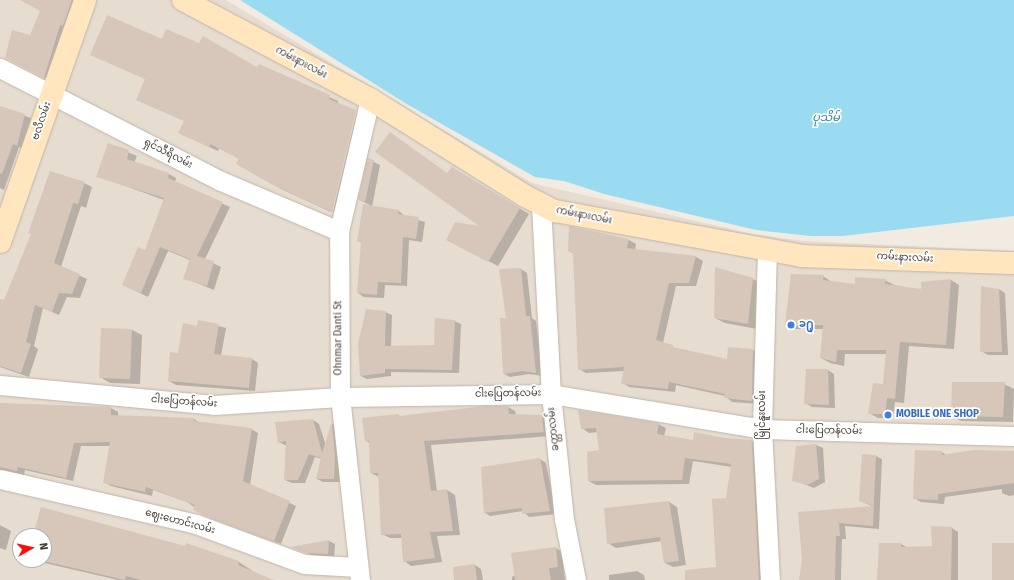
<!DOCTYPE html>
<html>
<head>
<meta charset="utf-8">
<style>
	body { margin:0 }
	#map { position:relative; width:1014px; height:580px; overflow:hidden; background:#f2ebe2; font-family:"Fira Sans","Noto Sans Myanmar",sans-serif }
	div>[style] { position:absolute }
	.residential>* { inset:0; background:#e6dcd0 }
	.water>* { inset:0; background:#9bdbf2 }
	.shadow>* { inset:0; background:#0003 }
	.building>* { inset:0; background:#d6c7ba }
	.roads { filter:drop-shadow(0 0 1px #c0b4a8) drop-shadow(0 0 1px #c0b4a8) }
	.street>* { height:19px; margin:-9.5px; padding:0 9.5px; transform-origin:9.5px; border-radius:9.5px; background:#fff }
	.secondary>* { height:22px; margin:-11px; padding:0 11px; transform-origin:11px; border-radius:11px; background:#ffe6bf }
	.dots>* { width:11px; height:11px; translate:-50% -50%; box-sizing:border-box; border:2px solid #fff; border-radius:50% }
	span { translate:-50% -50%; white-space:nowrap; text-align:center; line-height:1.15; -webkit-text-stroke:3.5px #fff; paint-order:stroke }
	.street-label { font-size:10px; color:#433a32 }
	.shop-label { font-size:10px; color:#366cbe; font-weight:700 }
	.left { translate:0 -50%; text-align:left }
	.water-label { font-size:11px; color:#287fa1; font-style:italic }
	.north { position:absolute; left:12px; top:528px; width:40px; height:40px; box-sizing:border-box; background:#fff; border:1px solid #b4b0ad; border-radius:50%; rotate:82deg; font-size:11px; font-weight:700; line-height:16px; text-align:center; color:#433a32 }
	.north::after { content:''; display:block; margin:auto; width:14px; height:18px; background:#ff0d0c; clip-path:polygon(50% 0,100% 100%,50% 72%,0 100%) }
</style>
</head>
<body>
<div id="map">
	<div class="residential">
		<i style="clip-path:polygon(evenodd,0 0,226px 0,532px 183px,752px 234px,803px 241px,1014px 251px,1014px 580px,0 580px,0 0,20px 536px,44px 536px,44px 560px,20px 560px,20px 536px)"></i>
	</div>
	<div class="water">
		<i style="clip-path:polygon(240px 0,1014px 0,1014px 216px,843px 236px,811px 236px,756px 230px,604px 194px,564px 181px,535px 177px,410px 106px)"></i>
	</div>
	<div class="shadow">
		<i style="clip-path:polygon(23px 0,82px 0,53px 82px,14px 62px,30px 36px,42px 11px)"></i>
		<i style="clip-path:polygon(162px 40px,258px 69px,259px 66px,338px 101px,331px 212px,281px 189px,237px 163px,240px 159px,219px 148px,218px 151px,179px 133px,185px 121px,137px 100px,146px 79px,92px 55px)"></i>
		<i style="clip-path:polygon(0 107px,31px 118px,24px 149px,19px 147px,4px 190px,0 188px)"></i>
		<i style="clip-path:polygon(357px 112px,364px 116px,341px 216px,333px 212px)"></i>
		<i style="clip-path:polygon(108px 144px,137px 156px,134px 163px,169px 174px,176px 178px,175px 182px,230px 207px,205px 259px,221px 267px,214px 290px,185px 278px,190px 260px,168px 251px,148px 297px,123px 285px,145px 251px,164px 200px,98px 176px)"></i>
		<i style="clip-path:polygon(368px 159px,380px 165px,372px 207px,399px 211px,405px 216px,425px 222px,422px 242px,409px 240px,407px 286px,385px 285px,384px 298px,364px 297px,358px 293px,362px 243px,358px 241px,370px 205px,359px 200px)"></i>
		<i style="clip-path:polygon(452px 168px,529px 214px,498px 266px,456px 244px,483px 227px,448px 174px)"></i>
		<i style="clip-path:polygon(84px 183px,92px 187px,86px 208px,81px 206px,61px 267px,87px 279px,80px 298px,67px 297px,59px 315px,43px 308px,34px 346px,38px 349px,29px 377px,0 367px,0 301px,5px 301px)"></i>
		<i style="clip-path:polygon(629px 240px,636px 244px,635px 250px,696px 257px,703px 261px,696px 286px,676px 286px,663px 343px,680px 350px,728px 361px,753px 350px,760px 354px,759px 404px,732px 402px,725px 396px,676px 385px,675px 392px,629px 387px,623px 383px,624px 371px,586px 373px,579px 369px,574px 254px,569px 251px)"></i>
		<i style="clip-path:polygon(521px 269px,527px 273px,532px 318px,536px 321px,543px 376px,529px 374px,510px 377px,504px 374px,507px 319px)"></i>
		<i style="clip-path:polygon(823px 276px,832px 282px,856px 285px,885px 280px,894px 285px,921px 290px,951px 280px,959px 285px,954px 349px,909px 346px,904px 403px,895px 402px,893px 418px,878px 418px,869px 413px,884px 385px,887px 354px,845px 354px,844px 366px,830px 363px,821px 358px,824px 329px,794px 329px,786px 325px)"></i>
		<i style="clip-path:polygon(753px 279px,763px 284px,757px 329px,725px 323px,715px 318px)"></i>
		<i style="clip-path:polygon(999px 289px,1005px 293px,1008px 355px,988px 355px,981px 351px)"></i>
		<i style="clip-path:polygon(385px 312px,392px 315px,391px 347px,435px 346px,454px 321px,461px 324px,459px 373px,391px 372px,391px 376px,367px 379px,361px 376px)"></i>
		<i style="clip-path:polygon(199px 321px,226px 328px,221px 356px,252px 359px,258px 363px,255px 391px,176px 385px,169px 381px,178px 354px,198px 327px)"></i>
		<i style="clip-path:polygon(132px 330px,142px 335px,140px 384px,110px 383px,100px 377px)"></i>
		<i style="clip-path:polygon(828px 370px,834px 374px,835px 408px,812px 407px,805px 403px)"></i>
		<i style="clip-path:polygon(1004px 384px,1014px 389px,1013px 422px,961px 421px,952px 416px)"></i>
		<i style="clip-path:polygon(0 403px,24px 406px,111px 408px,118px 412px,118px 416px,194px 419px,200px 423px,251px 429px,258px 433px,250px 485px,296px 506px,281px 544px,211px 518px,187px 502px,153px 490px,152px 496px,111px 486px,104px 482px,111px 446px,81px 446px,73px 481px,25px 470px,24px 475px,0 470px)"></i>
		<i style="clip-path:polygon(508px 407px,515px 411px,516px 415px,542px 416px,549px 420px,551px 436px,431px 445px,437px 491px,447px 490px,455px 495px,460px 535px,437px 536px,442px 562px,411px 566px,404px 561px,402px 538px,390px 538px,382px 534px,379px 477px,371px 473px,370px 443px,366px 441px,398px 415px,402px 417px)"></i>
		<i style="clip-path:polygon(313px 420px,319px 424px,326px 446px,332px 424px,338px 427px,341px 482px,323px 482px,317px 479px,322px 459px,315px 457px,305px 483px,292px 483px,285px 480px,287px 446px,279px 442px)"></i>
		<i style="clip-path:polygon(658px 424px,666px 428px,664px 436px,694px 441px,751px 441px,759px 445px,766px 580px,692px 580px,717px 568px,732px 467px,693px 461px,689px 484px,596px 485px,589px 481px,600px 451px,598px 432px,589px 433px,582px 428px)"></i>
		<i style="clip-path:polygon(816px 445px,823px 448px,825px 482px,814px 488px,793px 480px,797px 447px)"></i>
		<i style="clip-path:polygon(942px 452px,946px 455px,1014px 452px,1014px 495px,1009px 496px,1002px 493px,1002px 489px,945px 497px,944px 504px,921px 502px,914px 498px)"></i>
		<i style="clip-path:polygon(876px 456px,882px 459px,879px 529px,845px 526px,846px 539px,842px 539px,841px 580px,801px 580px,803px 560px,799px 513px,874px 507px,860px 501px)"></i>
		<i style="clip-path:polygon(540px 459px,546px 463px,556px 514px,529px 517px,523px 511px,490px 516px,484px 512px)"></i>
		<i style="clip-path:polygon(669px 502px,677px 507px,686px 565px,673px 567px,665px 563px,662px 541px,616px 548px,608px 543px)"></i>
		<i style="clip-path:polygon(41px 508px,186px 547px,187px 544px,239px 562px,266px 580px,118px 580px,36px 561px,44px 560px,44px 536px,34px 536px)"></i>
		<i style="clip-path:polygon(0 525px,11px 531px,6px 550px,0 548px)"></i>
		<i style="clip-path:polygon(952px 528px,958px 532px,958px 580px,878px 580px,880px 544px,901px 544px,908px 548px,933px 547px)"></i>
		<i style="clip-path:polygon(329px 541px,335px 544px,334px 557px,314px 556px,293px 547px)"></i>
		<i style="clip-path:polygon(556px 548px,562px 552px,565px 580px,512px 580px,512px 577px)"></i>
		<i style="clip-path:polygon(475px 565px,481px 569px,483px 580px,455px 580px)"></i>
		<i style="clip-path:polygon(637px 571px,644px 575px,645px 580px,609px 580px,609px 575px)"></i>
	</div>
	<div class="building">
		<i style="clip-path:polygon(20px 0,72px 0,63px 26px,60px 25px,44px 78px,5px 58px,12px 30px,30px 35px,40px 11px)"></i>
		<i style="clip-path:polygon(107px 15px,162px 39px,166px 29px,199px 43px,203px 36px,257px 67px,259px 64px,330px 95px,329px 99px,356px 110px,332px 212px,271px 184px,236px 164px,239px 159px,210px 144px,209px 147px,178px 133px,184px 121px,136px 100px,145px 79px,90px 55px)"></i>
		<i style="clip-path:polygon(0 106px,25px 114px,17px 146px,13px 144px,2px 174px,0 173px)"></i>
		<i style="clip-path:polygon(390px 132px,447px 173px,452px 167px,520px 208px,488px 262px,446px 240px,455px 222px,479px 226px,375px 152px)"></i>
		<i style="clip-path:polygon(108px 143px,129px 150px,127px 159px,169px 173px,168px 178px,223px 202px,197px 256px,214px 261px,207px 286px,183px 279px,190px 259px,160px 247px,141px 293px,122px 285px,138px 247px,145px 250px,164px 198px,96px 177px)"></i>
		<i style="clip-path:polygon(367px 158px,374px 160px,365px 202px,358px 200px)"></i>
		<i style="clip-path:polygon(50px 171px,85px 182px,78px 204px,73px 203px,54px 263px,80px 274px,72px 294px,59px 293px,52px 312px,35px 305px,26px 342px,31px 344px,21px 373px,0 366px,0 299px,4px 300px,31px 234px,28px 233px)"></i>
		<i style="clip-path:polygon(363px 204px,399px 210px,398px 214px,419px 217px,416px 239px,403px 237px,401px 283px,378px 282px,377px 295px,357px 293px,361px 242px,357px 242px)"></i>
		<i style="clip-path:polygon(569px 226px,629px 239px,627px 248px,696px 256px,689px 283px,669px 283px,656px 340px,673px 345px,673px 347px,727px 359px,728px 347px,753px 349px,752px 401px,724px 398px,725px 394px,669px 382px,668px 389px,621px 384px,624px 367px,578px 370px,573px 253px,568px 251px)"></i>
		<i style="clip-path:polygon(715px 267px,753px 278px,748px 324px,714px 318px)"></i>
		<i style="clip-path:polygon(521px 268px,526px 316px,530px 316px,536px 373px,522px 371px,503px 374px,500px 318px,506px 318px,499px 269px)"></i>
		<i style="clip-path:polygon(791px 274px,824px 275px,823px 280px,855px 284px,855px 277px,886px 279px,885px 284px,921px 289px,921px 282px,951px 279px,946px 345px,900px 342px,895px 399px,887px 398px,885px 414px,868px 414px,873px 383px,883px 384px,886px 350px,837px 350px,836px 362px,820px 358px,823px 325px,785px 325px)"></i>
		<i style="clip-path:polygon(981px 286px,999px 289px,1002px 352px,980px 352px)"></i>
		<i style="clip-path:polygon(366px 309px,386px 311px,385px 346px,434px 345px,435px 318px,455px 320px,452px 370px,385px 369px,385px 373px,360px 376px,358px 344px)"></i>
		<i style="clip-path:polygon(198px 320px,219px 324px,214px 354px,252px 358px,249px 388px,168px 381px,170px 352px,178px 353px,183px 323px,197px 326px)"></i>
		<i style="clip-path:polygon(101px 328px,132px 329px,130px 379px,99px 378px)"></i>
		<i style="clip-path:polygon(806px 369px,828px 369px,829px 405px,804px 404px)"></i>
		<i style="clip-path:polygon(952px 382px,1005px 382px,1003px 417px,951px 416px)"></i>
		<i style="clip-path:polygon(0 403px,111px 407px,111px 415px,194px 418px,194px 421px,252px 428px,243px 481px,290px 501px,274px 541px,203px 515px,193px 510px,195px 505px,179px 499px,146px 487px,145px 492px,103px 483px,110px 442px,74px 443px,66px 478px,18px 467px,17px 471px,0 467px)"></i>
		<i style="clip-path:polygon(485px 406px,508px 406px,509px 414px,542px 415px,544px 432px,424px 441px,431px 491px,447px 489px,453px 531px,430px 532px,435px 558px,403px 562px,401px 534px,381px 535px,378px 473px,370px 473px,369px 441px,365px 441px,362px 418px,398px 414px,399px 416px)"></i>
		<i style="clip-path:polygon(578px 410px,659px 423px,657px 434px,693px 440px,694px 432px,725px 438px,752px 440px,759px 580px,685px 580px,685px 570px,716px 567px,712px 499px,726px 498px,731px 464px,685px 458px,682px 480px,588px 481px,587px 452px,599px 450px,596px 428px,581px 429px)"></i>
		<i style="clip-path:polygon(313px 419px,322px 453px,332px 422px,335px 456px,334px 479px,316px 479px,321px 458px,309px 454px,298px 480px,284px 480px,286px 441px,278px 443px,275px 422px)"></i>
		<i style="clip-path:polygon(816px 444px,819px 479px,807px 485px,792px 481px,796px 446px)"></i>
		<i style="clip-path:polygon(915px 450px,942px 451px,942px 455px,973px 450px,1014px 451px,1014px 483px,938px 494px,938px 500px,913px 499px)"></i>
		<i style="clip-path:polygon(862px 454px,876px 455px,873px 526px,839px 523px,840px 536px,836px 536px,835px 580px,799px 580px,802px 560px,798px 512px,874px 506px,859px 501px)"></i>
		<i style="clip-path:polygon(540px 458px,550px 511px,522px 514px,522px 508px,484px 513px,481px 467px)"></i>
		<i style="clip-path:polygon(669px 501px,679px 561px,664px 563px,660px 537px,607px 544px,604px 508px)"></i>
		<i style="clip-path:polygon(41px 507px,185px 546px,186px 543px,239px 561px,238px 565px,274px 580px,141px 580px,126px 576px,125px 580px,39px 560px,44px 560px,44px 536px,33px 536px)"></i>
		<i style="clip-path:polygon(931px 526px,952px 527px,951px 580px,877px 580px,879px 543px,901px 543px,901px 547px,932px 546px)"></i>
		<i style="clip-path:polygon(329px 540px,328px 554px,306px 553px,290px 547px)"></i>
		<i style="clip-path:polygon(992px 543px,1014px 543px,1014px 580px,992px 580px)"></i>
		<i style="clip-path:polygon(556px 547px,558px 567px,549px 568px,551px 580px,515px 580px,511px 553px)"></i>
		<i style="clip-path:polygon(475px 564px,477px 580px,454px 580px,453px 567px)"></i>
	</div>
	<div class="roads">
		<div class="street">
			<i style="left:0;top:68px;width:248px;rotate:27.1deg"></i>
			<i style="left:221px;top:181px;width:128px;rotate:23deg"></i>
			<i style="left:541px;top:205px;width:189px;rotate:87deg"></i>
			<i style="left:551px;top:394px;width:126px;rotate:84.1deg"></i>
			<i style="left:564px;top:519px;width:62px;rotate:78.9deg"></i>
			<i style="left:767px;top:249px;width:180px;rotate:91.6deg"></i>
			<i style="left:762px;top:429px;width:151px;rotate:87deg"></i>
			<i style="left:0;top:385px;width:215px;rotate:5.3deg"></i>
			<i style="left:214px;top:405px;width:126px;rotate:-3.6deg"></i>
			<i style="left:340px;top:397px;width:211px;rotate:-0.8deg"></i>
			<i style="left:551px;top:394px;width:214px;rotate:9.4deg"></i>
			<i style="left:762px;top:429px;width:252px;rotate:1.6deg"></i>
			<i style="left:0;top:479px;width:201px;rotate:12.9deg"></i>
			<i style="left:196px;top:524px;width:115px;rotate:20.3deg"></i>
			<i style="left:304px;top:564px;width:54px;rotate:3.2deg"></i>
			<i style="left:360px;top:580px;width:184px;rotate:-96.2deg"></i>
			<i style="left:340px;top:397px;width:166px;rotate:-90.3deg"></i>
			<i style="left:339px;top:231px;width:136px;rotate:-76.8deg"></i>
		</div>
		<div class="secondary">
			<i style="left:183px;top:0;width:212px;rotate:27.9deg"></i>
			<i style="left:370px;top:99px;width:183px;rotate:32deg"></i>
			<i style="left:525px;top:196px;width:34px;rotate:27deg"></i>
			<i style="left:555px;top:211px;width:251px;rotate:10.3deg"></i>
			<i style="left:802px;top:256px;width:212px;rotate:1.9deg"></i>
			<i style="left:0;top:242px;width:256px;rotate:-70.6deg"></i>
		</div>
	</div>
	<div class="dots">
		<i style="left:791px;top:325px;background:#3f7fe0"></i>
		<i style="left:888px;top:415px;background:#3f7fe0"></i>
	</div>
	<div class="street-label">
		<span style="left:301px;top:63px;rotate:28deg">ကမ်းနားလမ်း</span>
		<span style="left:42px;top:121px;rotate:-71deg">ဗလီလမ်း</span>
		<span style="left:168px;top:154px;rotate:27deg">ရှင်သီရိလမ်း</span>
		<span style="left:584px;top:216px;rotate:11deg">ကမ်းနားလမ်း</span>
		<span style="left:905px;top:258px;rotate:3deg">ကမ်းနားလမ်း</span>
		<span style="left:339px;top:338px;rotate:-90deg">Ohnmar Danti St</span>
		<span style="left:508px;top:394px;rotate:-1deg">ငါးပြေတန်လမ်း</span>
		<span style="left:184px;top:402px;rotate:4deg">ငါးပြေတန်လမ်း</span>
		<span style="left:763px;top:415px;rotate:-90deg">မြိုင်နူးလမ်း</span>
		<span style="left:554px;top:429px;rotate:-96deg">ခတ္တာလမ်း</span>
		<span style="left:829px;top:431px;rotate:1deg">ငါးပြေတန်လမ်း</span>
		<span style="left:180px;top:522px;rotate:15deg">ဈေးဟောင်းလမ်း</span>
	</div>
	<div class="shop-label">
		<span class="left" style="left:799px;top:325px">ခ႐ု</span>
		<span class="left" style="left:896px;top:415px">MOBILE ONE SHOP</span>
	</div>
	<div class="water-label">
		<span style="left:826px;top:118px">ပုသိမ်</span>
	</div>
	<div class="north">N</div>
</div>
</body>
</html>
